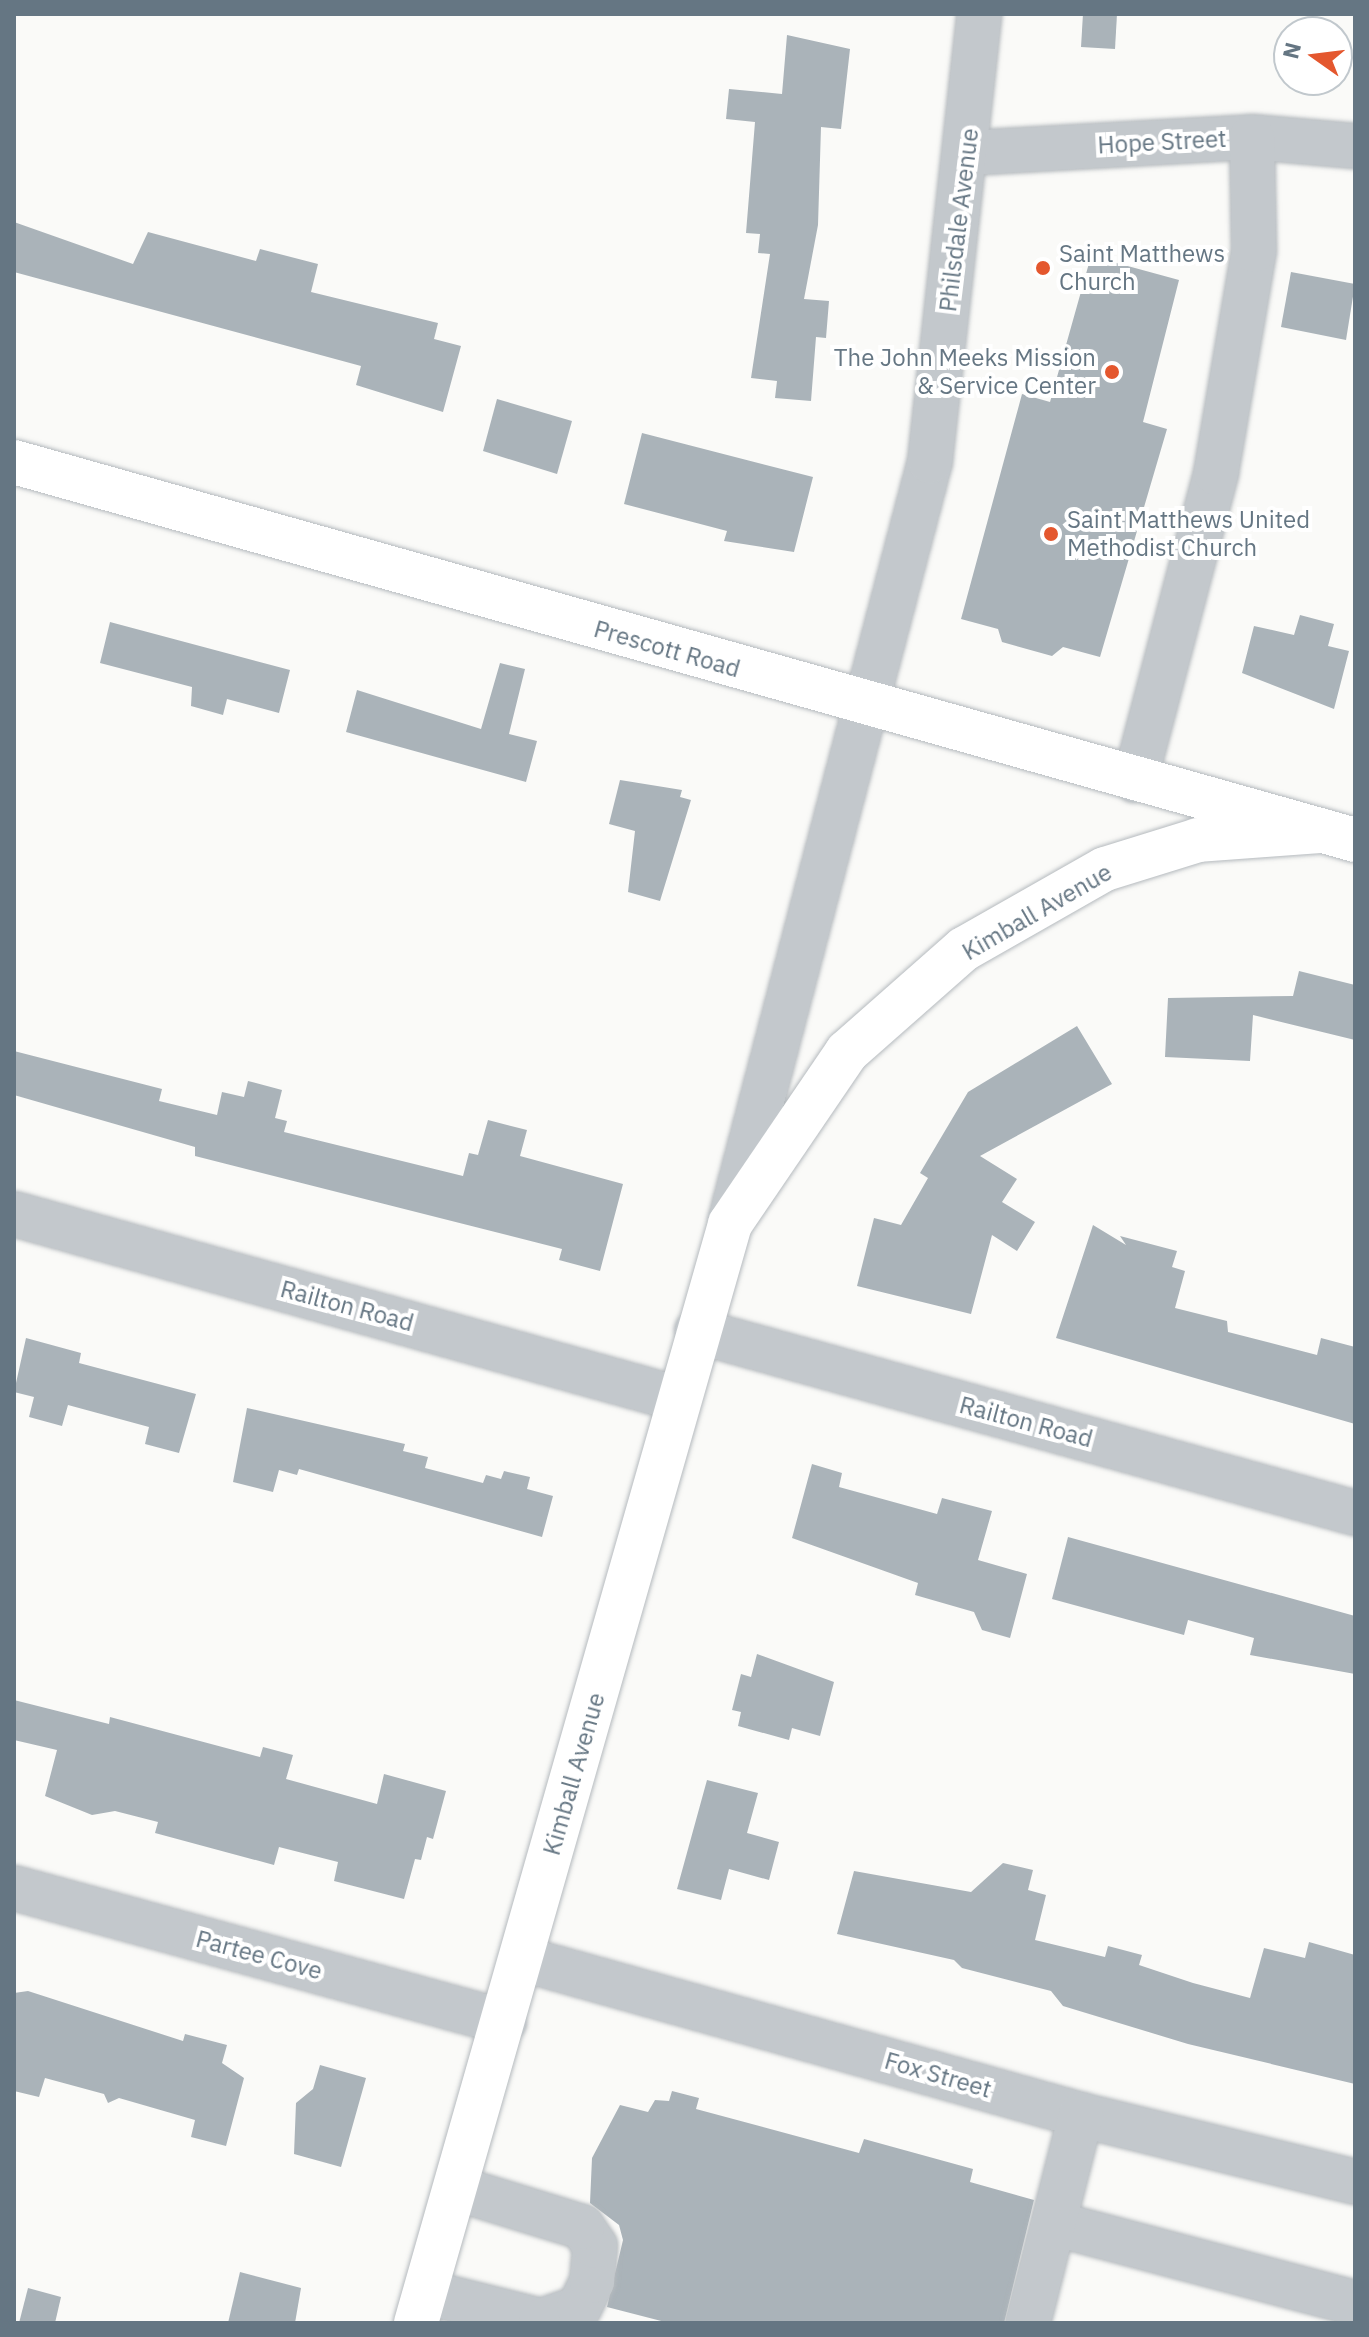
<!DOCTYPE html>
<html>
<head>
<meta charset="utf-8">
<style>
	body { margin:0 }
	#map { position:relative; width:1369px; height:2337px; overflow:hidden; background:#fafaf8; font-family:"IBM Plex Sans",sans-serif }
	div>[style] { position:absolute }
	.building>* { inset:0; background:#aab3b9 }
	.roads { filter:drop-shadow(0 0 2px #b5babe) drop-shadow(0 0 2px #b5babe) }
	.minor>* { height:44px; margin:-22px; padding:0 22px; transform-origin:22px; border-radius:22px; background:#c3c8cc }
	.major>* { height:44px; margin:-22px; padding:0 22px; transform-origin:22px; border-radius:22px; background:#fff }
	.dots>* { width:22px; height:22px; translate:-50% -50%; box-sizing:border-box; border:4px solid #fff; border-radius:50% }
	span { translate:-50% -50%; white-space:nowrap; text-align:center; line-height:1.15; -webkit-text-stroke:8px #fff; paint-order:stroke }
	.street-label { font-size:24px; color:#657683 }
	.poi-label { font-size:24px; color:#657683 }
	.left { translate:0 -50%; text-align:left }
	.right { translate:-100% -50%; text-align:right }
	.frame { position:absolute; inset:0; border:16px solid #657683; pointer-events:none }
	.north { position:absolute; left:1273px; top:16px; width:80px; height:80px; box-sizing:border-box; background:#fff; border:2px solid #c1c8cd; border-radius:50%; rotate:284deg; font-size:22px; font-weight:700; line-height:32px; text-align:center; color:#657683 }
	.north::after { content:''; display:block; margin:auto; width:28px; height:36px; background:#e4572e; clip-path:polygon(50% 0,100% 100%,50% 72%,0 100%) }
</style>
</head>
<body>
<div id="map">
	<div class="building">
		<i style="clip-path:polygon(1083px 14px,1117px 14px,1115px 49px,1081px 47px)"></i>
		<i style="clip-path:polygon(787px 35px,850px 49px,841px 129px,821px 127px,818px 225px,804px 299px,829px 301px,826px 338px,816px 337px,811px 401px,775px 398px,777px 381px,751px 378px,770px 254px,758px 253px,760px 234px,746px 233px,755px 122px,726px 119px,729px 89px,782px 94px)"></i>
		<i style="clip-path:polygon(14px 222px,133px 264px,148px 232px,256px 261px,260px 249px,318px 264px,311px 292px,438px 323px,434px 339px,461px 346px,443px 412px,356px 385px,361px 366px,14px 272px)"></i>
		<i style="clip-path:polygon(1091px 256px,1179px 280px,1143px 422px,1167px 429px,1100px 657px,1063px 647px,1052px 656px,1002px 642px,998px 629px,961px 619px,1022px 394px,1050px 402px)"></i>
		<i style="clip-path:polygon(1291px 272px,1355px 284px,1346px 340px,1281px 327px)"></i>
		<i style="clip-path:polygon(497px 399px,572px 421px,557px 474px,483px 451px)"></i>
		<i style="clip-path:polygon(642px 433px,813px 477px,794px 552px,724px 541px,727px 531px,624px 504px)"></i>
		<i style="clip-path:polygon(1300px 615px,1334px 624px,1328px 646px,1349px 651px,1334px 709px,1242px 673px,1254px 626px,1294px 635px)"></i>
		<i style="clip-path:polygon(110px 622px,290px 670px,279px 713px,227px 699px,223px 715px,191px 706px,192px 687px,100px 663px)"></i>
		<i style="clip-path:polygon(500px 663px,525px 669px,509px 734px,537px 741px,526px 782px,346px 732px,357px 690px,481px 729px)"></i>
		<i style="clip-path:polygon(620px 780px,682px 790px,680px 797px,691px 800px,660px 901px,628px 892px,635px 831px,609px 824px)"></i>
		<i style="clip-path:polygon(1299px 971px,1355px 985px,1355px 1040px,1253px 1015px,1250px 1061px,1165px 1057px,1168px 998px,1293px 996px)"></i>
		<i style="clip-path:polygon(1077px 1026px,1112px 1084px,980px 1156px,1017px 1179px,1002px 1202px,1035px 1222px,1017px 1251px,992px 1235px,971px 1314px,857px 1286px,874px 1218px,901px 1225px,928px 1178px,920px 1173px,968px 1092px)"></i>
		<i style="clip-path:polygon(14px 1051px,162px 1089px,159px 1101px,217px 1115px,222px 1092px,244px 1097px,248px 1081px,282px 1090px,275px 1118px,287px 1121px,284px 1132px,463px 1176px,469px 1153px,478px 1155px,488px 1120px,527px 1130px,520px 1156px,623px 1184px,600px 1271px,559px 1260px,562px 1249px,195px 1156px,195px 1147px,14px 1095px)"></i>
		<i style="clip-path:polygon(1093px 1225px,1126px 1245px,1120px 1236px,1177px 1251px,1172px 1267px,1185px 1271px,1175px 1308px,1227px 1321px,1228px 1332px,1317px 1355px,1321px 1338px,1355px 1347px,1355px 1424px,1056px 1338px)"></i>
		<i style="clip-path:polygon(26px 1338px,81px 1353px,79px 1363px,196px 1394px,179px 1453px,145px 1444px,149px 1427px,68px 1405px,62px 1426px,29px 1417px,34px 1397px,14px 1392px)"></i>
		<i style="clip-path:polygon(247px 1408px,405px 1444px,403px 1451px,428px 1457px,425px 1468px,483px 1483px,486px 1475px,501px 1479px,504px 1471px,530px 1477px,527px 1489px,553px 1496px,542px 1537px,299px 1469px,297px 1475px,279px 1470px,273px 1492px,233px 1482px)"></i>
		<i style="clip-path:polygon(812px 1464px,842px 1473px,839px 1487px,937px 1514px,942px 1498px,992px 1511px,978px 1560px,1027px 1574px,1010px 1638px,982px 1630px,974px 1612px,915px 1595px,918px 1583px,792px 1538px)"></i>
		<i style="clip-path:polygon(1068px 1537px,1355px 1616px,1355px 1674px,1250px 1655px,1254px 1638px,1188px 1620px,1184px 1635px,1052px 1599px)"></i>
		<i style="clip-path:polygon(757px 1654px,834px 1682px,820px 1736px,792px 1728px,789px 1740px,738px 1726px,741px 1712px,732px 1710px,741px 1674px,751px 1677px)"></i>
		<i style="clip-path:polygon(14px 1700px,109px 1724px,110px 1717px,260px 1757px,263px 1747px,293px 1755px,286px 1779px,377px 1804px,384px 1774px,446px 1791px,433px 1839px,427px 1837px,421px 1860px,415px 1859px,404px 1899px,334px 1881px,338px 1862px,279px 1847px,274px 1865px,155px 1833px,158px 1822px,115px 1811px,92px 1815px,45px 1796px,57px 1750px,14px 1740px)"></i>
		<i style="clip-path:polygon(707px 1780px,758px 1793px,747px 1833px,779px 1842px,769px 1880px,729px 1869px,721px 1900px,677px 1889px)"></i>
		<i style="clip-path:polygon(1003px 1863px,1033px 1870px,1028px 1890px,1046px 1895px,1035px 1940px,1105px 1957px,1108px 1946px,1142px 1955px,1139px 1965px,1193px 1983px,1250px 1998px,1264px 1948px,1305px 1958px,1309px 1942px,1355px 1955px,1355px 2084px,1188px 2044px,1063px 2006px,1051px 1991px,962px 1968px,954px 1960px,837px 1934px,854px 1871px,971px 1892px)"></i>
		<i style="clip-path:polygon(28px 1991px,183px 2041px,185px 2034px,227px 2045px,222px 2063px,244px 2078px,226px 2146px,191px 2137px,195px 2120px,119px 2098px,108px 2103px,104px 2094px,45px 2078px,39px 2097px,14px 2091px,14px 1993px)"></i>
		<i style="clip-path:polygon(320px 2065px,366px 2078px,341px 2167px,294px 2154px,296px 2103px,313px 2089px)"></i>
		<i style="clip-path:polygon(672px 2091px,699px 2098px,696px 2109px,859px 2153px,864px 2139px,973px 2169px,970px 2182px,1034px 2200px,1004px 2323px,669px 2323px,607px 2307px,623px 2240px,619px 2225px,590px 2203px,592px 2158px,620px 2105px,648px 2112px,655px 2100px,669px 2101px)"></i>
		<i style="clip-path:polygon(240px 2272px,301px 2288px,295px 2323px,228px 2323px)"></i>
		<i style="clip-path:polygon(28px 2288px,61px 2297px,55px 2323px,19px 2323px)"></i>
	</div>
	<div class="roads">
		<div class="minor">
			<i style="left:968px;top:153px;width:284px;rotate:-3.2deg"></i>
			<i style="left:1252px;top:137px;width:103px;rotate:5deg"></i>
			<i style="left:1135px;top:780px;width:318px;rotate:-75.2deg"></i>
			<i style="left:1216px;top:473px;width:226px;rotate:-80.3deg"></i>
			<i style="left:1254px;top:250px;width:113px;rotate:-91deg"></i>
			<i style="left:14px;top:1214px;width:690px;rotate:15.55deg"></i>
			<i style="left:730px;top:1222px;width:787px;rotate:-75.27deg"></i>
			<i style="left:930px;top:461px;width:450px;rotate:-83.7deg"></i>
			<i style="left:697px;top:1331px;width:683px;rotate:15.46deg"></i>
			<i style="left:14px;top:1888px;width:508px;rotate:15.29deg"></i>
			<i style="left:523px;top:1959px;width:579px;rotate:15.62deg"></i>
			<i style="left:1081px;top:2115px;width:282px;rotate:13.7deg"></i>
			<i style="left:1056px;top:2224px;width:309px;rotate:14.8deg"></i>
			<i style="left:425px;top:2292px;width:120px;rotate:14deg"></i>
			<i style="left:541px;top:2321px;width:40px;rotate:-18.9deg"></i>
			<i style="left:579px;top:2308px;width:30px;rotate:-64deg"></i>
			<i style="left:592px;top:2281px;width:35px;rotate:-85deg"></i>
			<i style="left:595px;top:2246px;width:23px;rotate:-124deg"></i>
			<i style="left:582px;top:2227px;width:133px;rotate:-162.9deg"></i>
			<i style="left:1028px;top:2323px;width:215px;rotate:-75.7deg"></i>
		</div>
		<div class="major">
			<i style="left:14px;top:462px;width:1393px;rotate:15.74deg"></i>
			<i style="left:416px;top:2323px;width:1143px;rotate:-74.05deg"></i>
			<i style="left:730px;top:1224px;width:208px;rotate:-55.8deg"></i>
			<i style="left:847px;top:1052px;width:156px;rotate:-41.4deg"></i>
			<i style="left:964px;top:949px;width:162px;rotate:-29.6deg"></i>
			<i style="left:1105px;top:869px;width:97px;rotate:-17.3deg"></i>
			<i style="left:1198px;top:840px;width:124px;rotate:-4.2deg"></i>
		</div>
	</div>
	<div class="dots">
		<i style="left:1043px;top:268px;background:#e4572e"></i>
		<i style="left:1112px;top:372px;background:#e4572e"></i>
		<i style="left:1051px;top:534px;background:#e4572e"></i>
	</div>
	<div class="street-label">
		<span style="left:1162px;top:142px;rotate:-3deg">Hope Street</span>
		<span style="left:959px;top:220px;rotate:-83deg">Philsdale Avenue</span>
		<span style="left:667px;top:649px;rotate:16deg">Prescott Road</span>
		<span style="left:1037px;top:912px;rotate:-30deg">Kimball Avenue</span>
		<span style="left:347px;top:1306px;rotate:15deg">Railton Road</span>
		<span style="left:1026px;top:1422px;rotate:15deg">Railton Road</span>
		<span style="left:574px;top:1774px;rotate:-74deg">Kimball Avenue</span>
		<span style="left:259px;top:1955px;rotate:15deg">Partee Cove</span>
		<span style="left:938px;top:2075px;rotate:16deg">Fox Street</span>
	</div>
	<div class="poi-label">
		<span class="left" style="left:1059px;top:268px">Saint Matthews<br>Church</span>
		<span class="right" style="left:1096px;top:372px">The John Meeks Mission<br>&amp; Service Center</span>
		<span class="left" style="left:1067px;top:534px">Saint Matthews United<br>Methodist Church</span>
	</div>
	<div class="frame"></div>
	<div class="north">N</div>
</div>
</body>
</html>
